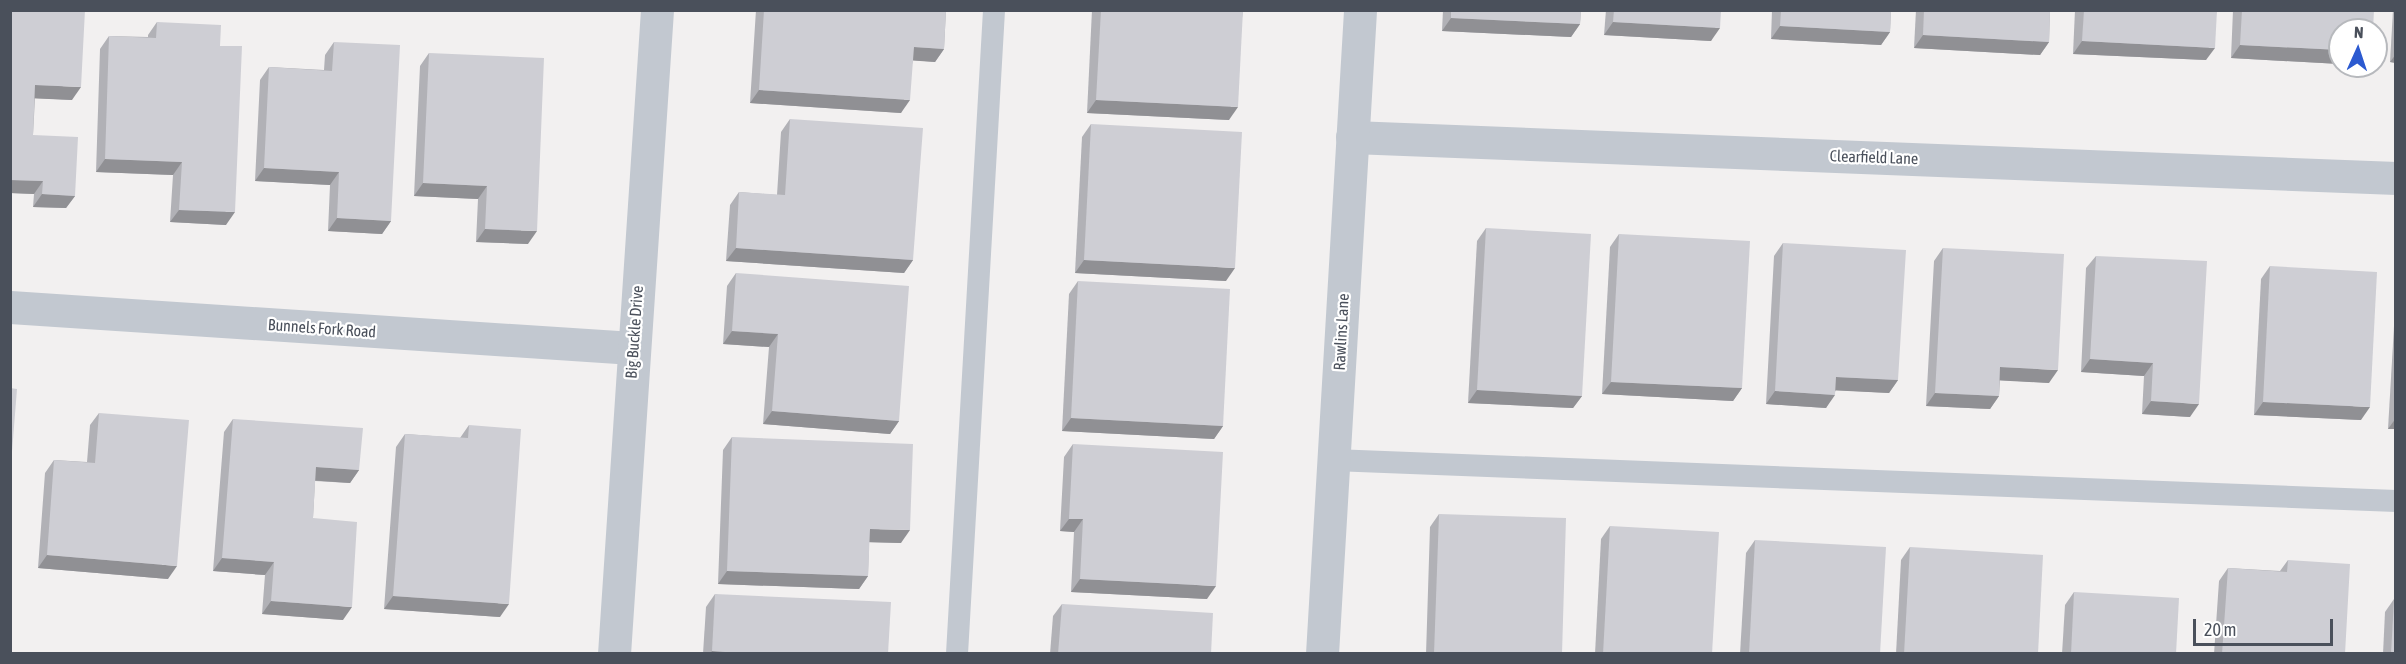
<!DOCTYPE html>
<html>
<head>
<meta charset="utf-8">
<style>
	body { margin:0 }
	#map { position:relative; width:2406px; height:664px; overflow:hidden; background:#f2f0f0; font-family:"Asap Condensed",sans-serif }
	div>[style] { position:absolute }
	.service>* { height:22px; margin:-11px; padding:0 11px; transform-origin:11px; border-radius:11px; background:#c2c8d0 }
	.minor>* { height:33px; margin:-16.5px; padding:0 16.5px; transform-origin:16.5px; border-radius:16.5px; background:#c2c8d0 }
	.wall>* { inset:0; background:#b1b1b6 }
	.shaded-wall>* { inset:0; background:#909094 }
	.building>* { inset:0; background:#ceced4 }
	span { translate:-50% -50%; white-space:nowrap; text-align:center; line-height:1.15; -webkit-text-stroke:4.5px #fff; paint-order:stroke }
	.street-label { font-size:16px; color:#4a505b }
	.frame { position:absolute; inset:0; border:12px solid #4a505b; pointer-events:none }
	.north { position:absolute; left:2328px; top:18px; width:60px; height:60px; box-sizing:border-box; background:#fff; border:2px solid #b7b9bd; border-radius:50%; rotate:3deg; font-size:16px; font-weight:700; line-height:24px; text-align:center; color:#4a505b }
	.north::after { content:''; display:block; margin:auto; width:21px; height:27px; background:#2c5ad0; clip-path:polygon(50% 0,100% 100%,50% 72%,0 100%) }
	.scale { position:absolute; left:2193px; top:619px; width:140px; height:27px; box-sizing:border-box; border:3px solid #4a505b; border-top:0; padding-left:8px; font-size:18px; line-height:21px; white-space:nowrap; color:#4a505b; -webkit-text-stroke:4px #fff; paint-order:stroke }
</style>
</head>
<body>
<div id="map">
	<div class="service">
		<i style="left:1333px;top:460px;width:1064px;rotate:2.21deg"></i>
		<i style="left:957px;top:654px;width:645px;rotate:-86.71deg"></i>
	</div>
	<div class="minor">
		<i style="left:1352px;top:137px;width:1045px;rotate:2.25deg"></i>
		<i style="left:10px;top:307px;width:624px;rotate:3.77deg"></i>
		<i style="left:614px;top:654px;width:645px;rotate:-86.18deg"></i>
		<i style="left:1322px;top:654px;width:645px;rotate:-86.62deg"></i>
	</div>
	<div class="wall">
		<i style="clip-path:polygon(10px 10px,72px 100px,35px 98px,33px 135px,75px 196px,66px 208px,33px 207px,34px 194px,10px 193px)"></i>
		<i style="clip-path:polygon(756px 10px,946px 10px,944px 49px,935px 62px,913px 60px,901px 113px,750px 103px)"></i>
		<i style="clip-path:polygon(1092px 10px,1243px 10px,1229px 120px,1087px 113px)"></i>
		<i style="clip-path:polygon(1443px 10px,1581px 10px,1580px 24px,1571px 37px,1442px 31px)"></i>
		<i style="clip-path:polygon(1606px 10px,1721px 10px,1711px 41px,1604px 35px)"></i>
		<i style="clip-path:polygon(1772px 10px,1891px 10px,1890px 32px,1881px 45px,1771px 39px)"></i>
		<i style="clip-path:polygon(1916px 10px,2050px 10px,2049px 42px,2040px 55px,1914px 48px)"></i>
		<i style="clip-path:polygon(2075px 10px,2217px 10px,2206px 60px,2073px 54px)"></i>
		<i style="clip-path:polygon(2233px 10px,2374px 10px,2340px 30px,2340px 64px,2231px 58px)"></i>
		<i style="clip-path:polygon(2393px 10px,2396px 10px,2396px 63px,2390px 62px)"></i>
		<i style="clip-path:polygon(157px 22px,220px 46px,226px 225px,170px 222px,173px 175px,96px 172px,100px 49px,109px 36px,148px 37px,148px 35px)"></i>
		<i style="clip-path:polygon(334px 42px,391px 221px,382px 234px,328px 231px,330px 185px,255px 181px,260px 80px,269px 67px,324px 70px,325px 55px)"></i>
		<i style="clip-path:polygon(429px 53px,528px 244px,476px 242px,478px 199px,414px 196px,420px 66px)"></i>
		<i style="clip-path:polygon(790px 119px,913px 260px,904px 273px,726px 261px,730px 205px,739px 192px,777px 195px,781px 132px)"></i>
		<i style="clip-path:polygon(1091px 124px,1226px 281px,1075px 273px,1082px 137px)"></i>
		<i style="clip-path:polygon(1486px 228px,1582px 396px,1573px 408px,1468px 403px,1477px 241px)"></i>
		<i style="clip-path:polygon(1619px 234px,1742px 388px,1733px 401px,1602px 394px,1610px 247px)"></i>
		<i style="clip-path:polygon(1783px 243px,1898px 380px,1889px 393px,1836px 390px,1826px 408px,1766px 404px,1774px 256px)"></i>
		<i style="clip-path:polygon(1943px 248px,2049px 383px,2000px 380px,1999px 396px,1990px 409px,1926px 406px,1934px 261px)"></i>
		<i style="clip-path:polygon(2096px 256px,2190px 417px,2142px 414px,2144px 376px,2081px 372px,2086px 268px)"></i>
		<i style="clip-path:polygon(2270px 266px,2361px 420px,2254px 415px,2261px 279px)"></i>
		<i style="clip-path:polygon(736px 273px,899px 421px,890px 434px,763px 424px,769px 347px,723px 344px,727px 286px)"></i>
		<i style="clip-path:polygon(1078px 281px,1223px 426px,1214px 439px,1062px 431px,1069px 294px)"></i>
		<i style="clip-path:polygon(2396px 292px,2396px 429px,2388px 429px)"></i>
		<i style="clip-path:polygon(99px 413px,168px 579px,38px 568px,45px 473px,54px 460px,87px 462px,90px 425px)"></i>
		<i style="clip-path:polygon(233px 419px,359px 470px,350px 483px,315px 481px,313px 518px,343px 620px,262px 614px,265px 575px,213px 571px,224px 432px)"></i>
		<i style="clip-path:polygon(469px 425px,500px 617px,384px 609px,396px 447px,405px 434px,460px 438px)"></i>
		<i style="clip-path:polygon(732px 437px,901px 543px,869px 542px,868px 576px,859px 589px,718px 584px,723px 450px)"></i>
		<i style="clip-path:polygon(1073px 444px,1207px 599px,1071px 592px,1074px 532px,1060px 531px,1064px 457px)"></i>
		<i style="clip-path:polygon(1439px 514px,1562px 654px,1426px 654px,1430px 527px)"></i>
		<i style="clip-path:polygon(1610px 526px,1712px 654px,1595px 654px,1601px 539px)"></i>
		<i style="clip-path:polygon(1755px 540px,1880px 654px,1740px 654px,1746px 553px)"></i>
		<i style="clip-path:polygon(1910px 547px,2038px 654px,1896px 654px,1901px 560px)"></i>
		<i style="clip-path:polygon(2288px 560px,2345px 654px,2214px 654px,2219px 581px,2228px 568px,2280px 571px)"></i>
		<i style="clip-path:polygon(2074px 592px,2176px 654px,2062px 654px,2065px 605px)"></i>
		<i style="clip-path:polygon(715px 594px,888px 654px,703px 654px,706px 607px)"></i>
		<i style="clip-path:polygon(2394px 599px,2396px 654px,2383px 654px,2385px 612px)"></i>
		<i style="clip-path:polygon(1062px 604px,1211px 654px,1050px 654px,1053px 616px)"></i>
	</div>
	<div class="shaded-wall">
		<i style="clip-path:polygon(1451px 18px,1580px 24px,1571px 37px,1442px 31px)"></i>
		<i style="clip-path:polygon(1613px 22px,1720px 28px,1711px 41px,1604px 35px)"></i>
		<i style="clip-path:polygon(1780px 26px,1890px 32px,1881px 45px,1771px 39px)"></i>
		<i style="clip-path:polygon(1923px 35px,2049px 42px,2040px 55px,1914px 48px)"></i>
		<i style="clip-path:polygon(2082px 41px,2215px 48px,2206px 60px,2073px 54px)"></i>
		<i style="clip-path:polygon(2240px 45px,2340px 50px,2340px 64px,2231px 58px)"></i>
		<i style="clip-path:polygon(914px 47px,944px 49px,935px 62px,905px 60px)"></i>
		<i style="clip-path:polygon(2396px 54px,2396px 63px,2390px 62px)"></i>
		<i style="clip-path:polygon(35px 85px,81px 87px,72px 100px,26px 98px)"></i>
		<i style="clip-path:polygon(759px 90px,910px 100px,901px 113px,750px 103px)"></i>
		<i style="clip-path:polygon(1096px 100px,1238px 107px,1229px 120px,1087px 113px)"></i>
		<i style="clip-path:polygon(105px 159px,182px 162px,173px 175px,96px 172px)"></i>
		<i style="clip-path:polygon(264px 168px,339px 172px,330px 185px,255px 181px)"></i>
		<i style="clip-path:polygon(10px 180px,43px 181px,34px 194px,10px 193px)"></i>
		<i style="clip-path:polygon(423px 183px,487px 186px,478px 199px,414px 196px)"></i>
		<i style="clip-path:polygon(42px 194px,75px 196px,66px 208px,33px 207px)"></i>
		<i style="clip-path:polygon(179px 210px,235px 212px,226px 225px,170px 222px)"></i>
		<i style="clip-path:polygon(337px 218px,391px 221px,382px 234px,328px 231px)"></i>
		<i style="clip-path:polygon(485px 229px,537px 231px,528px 244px,476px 242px)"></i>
		<i style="clip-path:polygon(736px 248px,913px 260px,904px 273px,726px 261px)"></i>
		<i style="clip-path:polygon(1084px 260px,1235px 268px,1226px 281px,1075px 273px)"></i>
		<i style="clip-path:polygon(732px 331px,778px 334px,769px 347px,723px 344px)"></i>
		<i style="clip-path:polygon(2090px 359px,2153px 363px,2144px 376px,2081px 372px)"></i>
		<i style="clip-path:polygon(2000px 367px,2058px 370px,2049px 383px,1991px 380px)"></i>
		<i style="clip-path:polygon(1836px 377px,1898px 380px,1889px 393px,1827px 390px)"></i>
		<i style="clip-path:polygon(1611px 382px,1742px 388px,1733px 401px,1602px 394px)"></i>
		<i style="clip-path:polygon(1477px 390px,1582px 396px,1573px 408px,1468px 403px)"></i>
		<i style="clip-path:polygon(1775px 391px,1835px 395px,1826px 408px,1766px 404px)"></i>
		<i style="clip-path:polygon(1935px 393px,1999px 396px,1990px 409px,1926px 406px)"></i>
		<i style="clip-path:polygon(2151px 401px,2199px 404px,2190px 417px,2142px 414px)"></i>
		<i style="clip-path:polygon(2263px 402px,2370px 407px,2361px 420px,2254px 415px)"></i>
		<i style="clip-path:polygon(772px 411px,899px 421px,890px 434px,763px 424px)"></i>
		<i style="clip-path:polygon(1071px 418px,1223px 426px,1214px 439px,1062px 431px)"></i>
		<i style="clip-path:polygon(2396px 418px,2396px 429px,2388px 429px)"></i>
		<i style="clip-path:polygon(316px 467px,359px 470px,350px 483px,307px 480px)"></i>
		<i style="clip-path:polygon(1069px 519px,1083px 519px,1074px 532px,1060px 531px)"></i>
		<i style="clip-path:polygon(870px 529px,910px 530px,901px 543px,861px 542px)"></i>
		<i style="clip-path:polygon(47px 555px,177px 566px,168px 579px,38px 568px)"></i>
		<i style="clip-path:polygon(222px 558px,274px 562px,265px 575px,213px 571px)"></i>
		<i style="clip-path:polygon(727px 571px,868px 576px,859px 589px,718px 584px)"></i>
		<i style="clip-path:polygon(1080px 579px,1216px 586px,1207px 599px,1071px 592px)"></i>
		<i style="clip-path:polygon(393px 596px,509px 604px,500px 617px,384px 609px)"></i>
		<i style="clip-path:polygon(271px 601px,352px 607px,343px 620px,262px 614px)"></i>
		<i style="clip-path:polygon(712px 651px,751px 654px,710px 654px)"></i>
	</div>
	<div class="building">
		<i style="clip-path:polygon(10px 10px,85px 10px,81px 87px,35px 85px,33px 135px,78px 137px,75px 196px,42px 194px,43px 181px,10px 180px)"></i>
		<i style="clip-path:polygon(764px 10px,946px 10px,944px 49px,914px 47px,910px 100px,759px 90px)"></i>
		<i style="clip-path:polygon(1101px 10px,1243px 10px,1238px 107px,1096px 100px)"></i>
		<i style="clip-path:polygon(1451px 10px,1581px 10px,1580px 24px,1451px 18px)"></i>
		<i style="clip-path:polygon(1614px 10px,1721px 10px,1720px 28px,1613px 22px)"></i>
		<i style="clip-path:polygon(1781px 10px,1891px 10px,1890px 32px,1780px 26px)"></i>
		<i style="clip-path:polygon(1924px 10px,2050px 10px,2049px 42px,1923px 35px)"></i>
		<i style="clip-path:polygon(2084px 10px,2217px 10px,2215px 48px,2082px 41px)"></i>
		<i style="clip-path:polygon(2242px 10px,2374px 10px,2373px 30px,2340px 30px,2340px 50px,2240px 45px)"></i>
		<i style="clip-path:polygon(157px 22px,221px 25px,220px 46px,242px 46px,235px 212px,179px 210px,182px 162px,105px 159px,109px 36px,156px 38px)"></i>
		<i style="clip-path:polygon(334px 42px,400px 45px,391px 221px,337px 218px,339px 172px,264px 168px,269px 67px,332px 71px)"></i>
		<i style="clip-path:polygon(429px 53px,544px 58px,537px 231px,485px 229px,487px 186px,423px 183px)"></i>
		<i style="clip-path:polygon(790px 119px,923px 128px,913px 260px,736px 248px,739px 192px,785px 195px)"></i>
		<i style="clip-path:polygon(1091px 124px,1242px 132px,1235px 268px,1084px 260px)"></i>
		<i style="clip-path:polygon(1486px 228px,1591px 234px,1582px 396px,1477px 390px)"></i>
		<i style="clip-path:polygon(1619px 234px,1750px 241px,1742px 388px,1611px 382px)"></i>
		<i style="clip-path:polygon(1783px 243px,1906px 250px,1898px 380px,1836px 377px,1835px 395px,1775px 391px)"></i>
		<i style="clip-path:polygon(1943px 248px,2064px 254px,2058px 370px,2000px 367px,1999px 396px,1935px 393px)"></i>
		<i style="clip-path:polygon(2096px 256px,2207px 261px,2199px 404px,2151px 401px,2153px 363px,2090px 359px)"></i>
		<i style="clip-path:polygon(2270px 266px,2377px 272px,2370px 407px,2263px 402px)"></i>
		<i style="clip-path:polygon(736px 273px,909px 286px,899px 421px,772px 411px,778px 334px,732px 331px)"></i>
		<i style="clip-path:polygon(1078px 281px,1230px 289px,1223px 426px,1071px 418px)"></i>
		<i style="clip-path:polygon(10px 388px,17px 389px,10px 477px)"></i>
		<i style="clip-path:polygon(99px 413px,189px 420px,177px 566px,47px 555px,54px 460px,95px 463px)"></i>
		<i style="clip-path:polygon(233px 419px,363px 428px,359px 470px,316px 467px,313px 518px,357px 522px,352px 607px,271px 601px,274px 562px,222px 558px)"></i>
		<i style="clip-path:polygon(469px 425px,521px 429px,509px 604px,393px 596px,405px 434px,468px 438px)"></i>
		<i style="clip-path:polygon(732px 437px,913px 444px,910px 530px,870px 529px,868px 576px,727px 571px)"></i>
		<i style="clip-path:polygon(1073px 444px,1223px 452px,1216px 586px,1080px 579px,1083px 519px,1069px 519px)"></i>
		<i style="clip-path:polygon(1439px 514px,1566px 518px,1562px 654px,1434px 654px)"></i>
		<i style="clip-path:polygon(1610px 526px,1719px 532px,1712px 654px,1603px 654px)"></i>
		<i style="clip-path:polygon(1755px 540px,1886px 547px,1880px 654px,1749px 654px)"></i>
		<i style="clip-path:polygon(1910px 547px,2043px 555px,2038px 654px,1904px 654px)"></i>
		<i style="clip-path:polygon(2288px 560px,2350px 564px,2345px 654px,2222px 654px,2228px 568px,2287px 572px)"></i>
		<i style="clip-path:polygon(2074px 592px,2179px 598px,2176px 654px,2071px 654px)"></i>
		<i style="clip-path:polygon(715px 594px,891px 602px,888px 654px,752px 654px,712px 651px)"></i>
		<i style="clip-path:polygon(2394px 599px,2396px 599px,2396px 654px,2391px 654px)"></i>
		<i style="clip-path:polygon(1062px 604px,1213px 613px,1211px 654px,1058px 654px)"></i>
	</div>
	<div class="street-label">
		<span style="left:1874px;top:157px;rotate:2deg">Clearfield Lane</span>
		<span style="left:322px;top:328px;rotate:4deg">Bunnels Fork Road</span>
		<span style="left:634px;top:332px;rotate:-86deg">Big Buckle Drive</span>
		<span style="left:1341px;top:332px;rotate:-87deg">Rawlins Lane</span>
	</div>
	<div class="frame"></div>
	<div class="north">N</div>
	<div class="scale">20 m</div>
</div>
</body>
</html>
